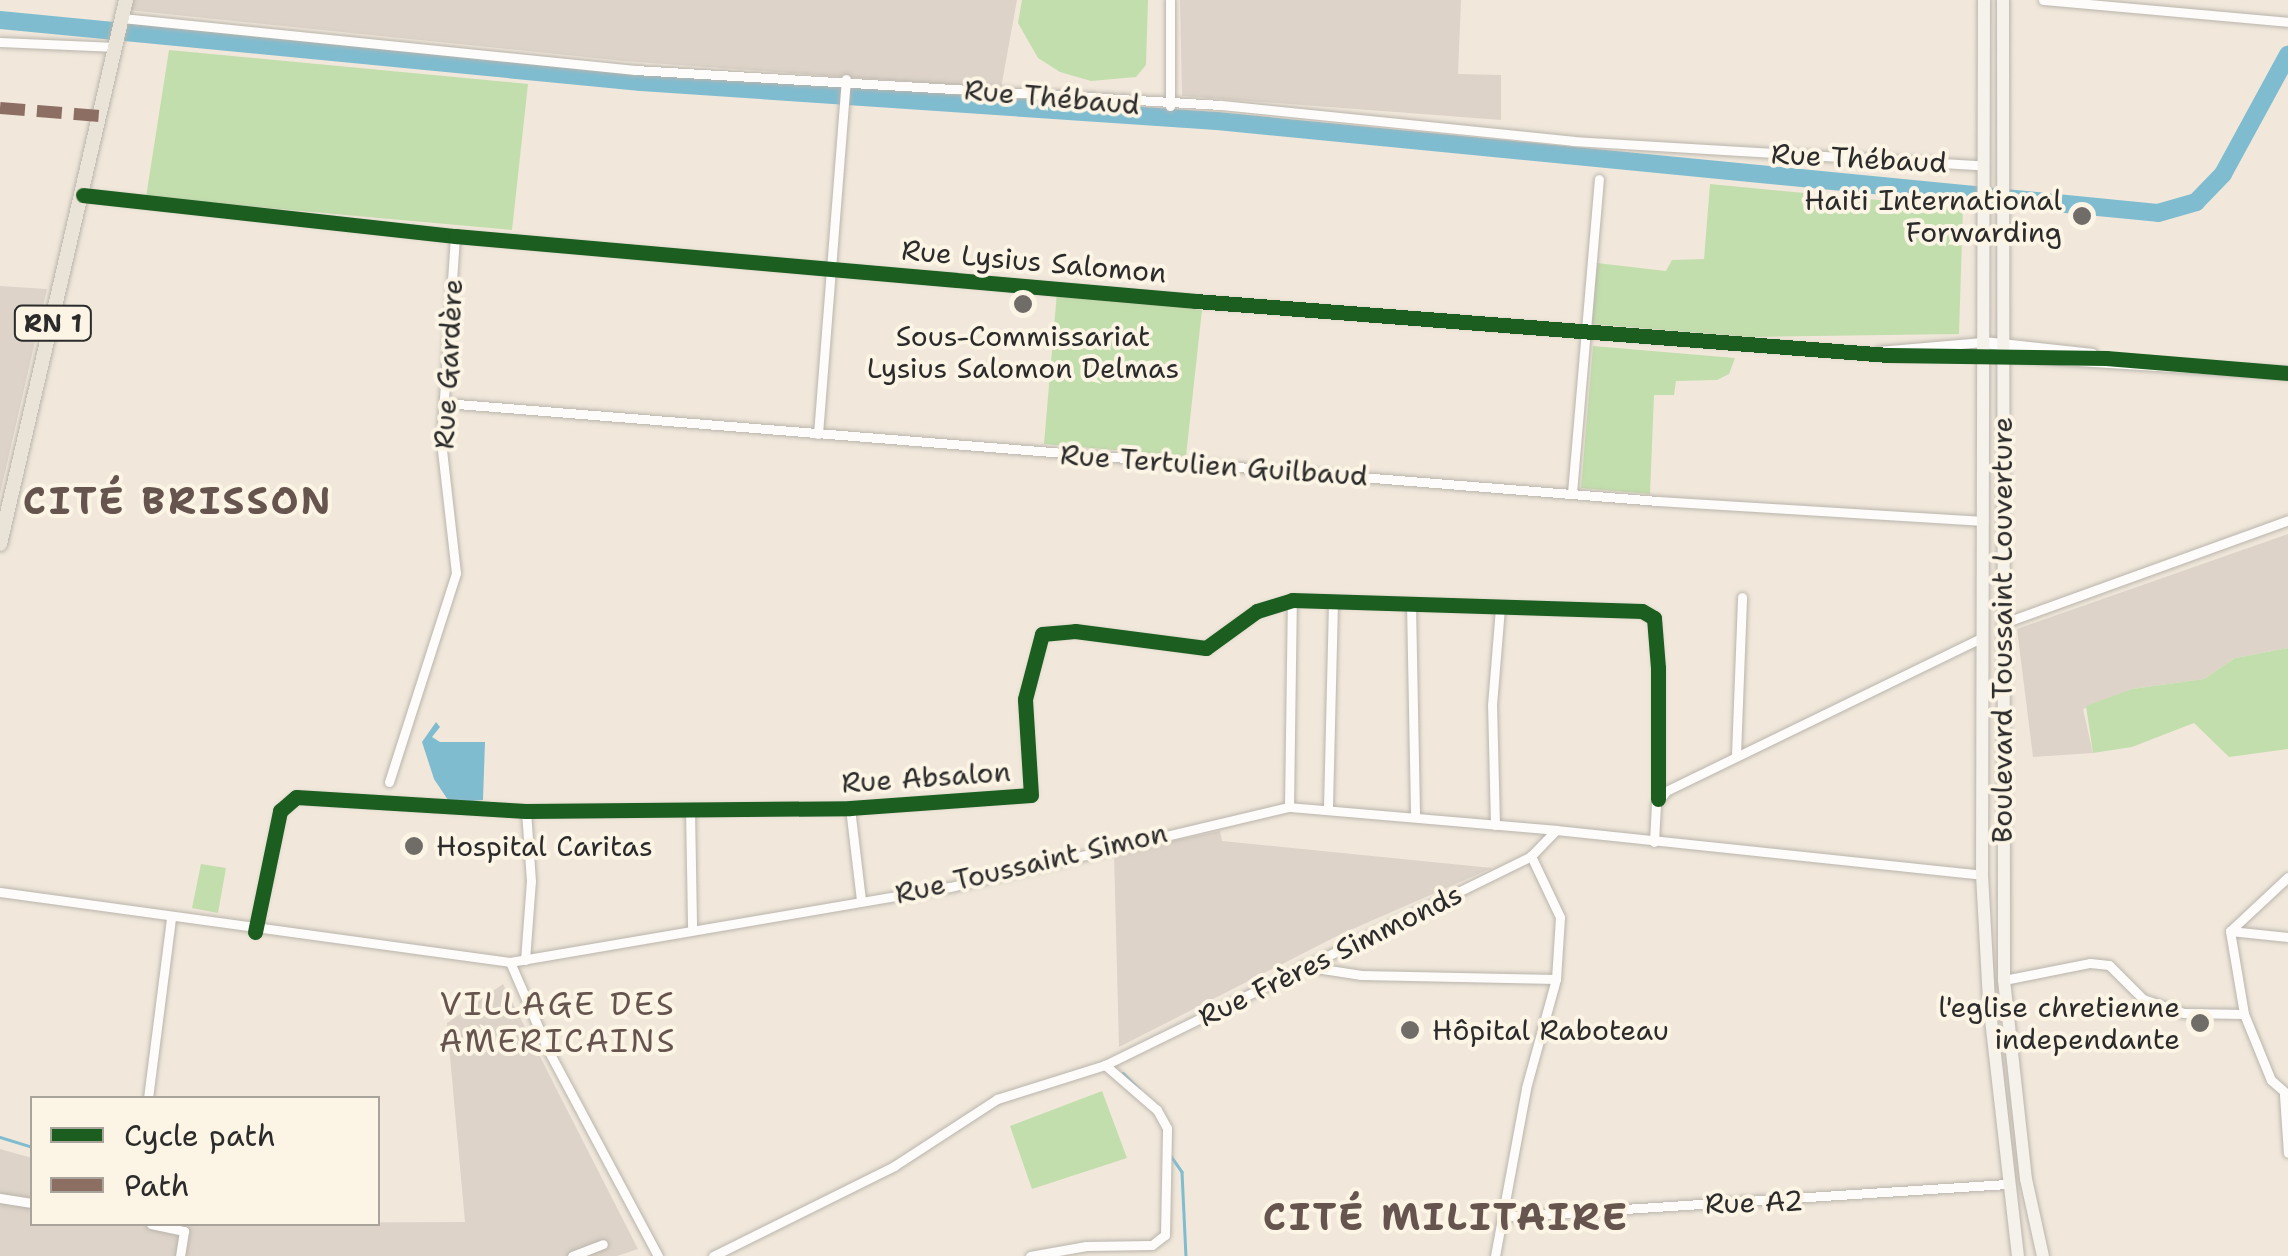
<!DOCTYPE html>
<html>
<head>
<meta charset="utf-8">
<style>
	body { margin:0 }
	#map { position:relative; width:2288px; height:1256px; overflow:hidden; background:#f1e8db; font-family:"Shantell Sans",sans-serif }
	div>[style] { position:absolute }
	.industrial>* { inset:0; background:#ddd3c8 }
	.green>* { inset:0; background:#c3dead }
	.water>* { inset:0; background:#7fbcd0 }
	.stream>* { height:2.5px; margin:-1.25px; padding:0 1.25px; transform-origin:1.25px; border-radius:1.25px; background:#7fbcd0 }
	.river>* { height:18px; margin:-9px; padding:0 9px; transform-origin:9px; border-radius:9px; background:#7fbcd0 }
	.roads { filter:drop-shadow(0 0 2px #b9b4ac) drop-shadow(0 0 2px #b9b4ac) }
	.minor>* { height:9px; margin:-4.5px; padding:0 4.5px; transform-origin:4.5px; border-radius:4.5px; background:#fdfcfa }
	.tertiary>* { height:11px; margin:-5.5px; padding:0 5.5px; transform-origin:5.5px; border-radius:5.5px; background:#fdfcfa }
	.secondary>* { height:12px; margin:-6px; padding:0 6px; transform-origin:6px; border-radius:6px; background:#f5f1eb }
	.primary>* { height:14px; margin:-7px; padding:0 7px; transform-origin:7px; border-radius:7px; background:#eae3d7 }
	.quiet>* { height:12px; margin-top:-6px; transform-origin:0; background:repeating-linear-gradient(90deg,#8d6e63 0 25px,transparent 0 37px) }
	.cycleway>* { height:15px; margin:-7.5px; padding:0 7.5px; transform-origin:7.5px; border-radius:7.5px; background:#1b5e20 }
	.dots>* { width:28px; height:28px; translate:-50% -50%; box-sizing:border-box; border:5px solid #fcf5e5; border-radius:50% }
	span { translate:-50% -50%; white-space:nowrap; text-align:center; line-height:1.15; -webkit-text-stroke:8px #fcf5e5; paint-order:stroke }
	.shield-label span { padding:2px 8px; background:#fcf5e5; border:2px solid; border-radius:8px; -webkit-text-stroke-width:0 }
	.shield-label { font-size:25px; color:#2b2b2b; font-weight:700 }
	.street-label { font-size:28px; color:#2b2b2b }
	.poi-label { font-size:28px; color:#2b2b2b }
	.right { translate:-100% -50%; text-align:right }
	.left { translate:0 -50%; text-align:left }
	.quarter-label { font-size:32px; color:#66544e; letter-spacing:2.5px }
	.district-label { font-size:38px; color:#66544e; font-weight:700; letter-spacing:2.5px }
	.legend { position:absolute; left:30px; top:1096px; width:350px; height:130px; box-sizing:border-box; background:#fcf5e5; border:2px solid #a8a49b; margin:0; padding:12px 18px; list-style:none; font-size:30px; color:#2b2b2b }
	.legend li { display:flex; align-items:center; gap:20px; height:50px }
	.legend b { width:50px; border:2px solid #a8a49b }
</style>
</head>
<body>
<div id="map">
	<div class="industrial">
		<i style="clip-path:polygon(131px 0,1017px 0,1001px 88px,624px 61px,128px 10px)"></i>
		<i style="clip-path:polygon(1180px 0,1461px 0,1458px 74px,1501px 75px,1501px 120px,1182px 96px)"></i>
		<i style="clip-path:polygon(0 286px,47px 289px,0 494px)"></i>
		<i style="clip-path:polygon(2288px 534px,2288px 648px,2235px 658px,2204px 679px,2132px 689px,2083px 709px,2093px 753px,2033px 757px,2017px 629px)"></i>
		<i style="clip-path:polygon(1220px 831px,1222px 841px,1492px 868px,1339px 935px,1119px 1047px,1114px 853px)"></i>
		<i style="clip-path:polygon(503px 984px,638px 1249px,617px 1256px,0 1256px,0 1149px,32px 1158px,32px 1224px,465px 1222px,447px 1023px)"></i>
	</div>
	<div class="green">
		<i style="clip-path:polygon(1022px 0,1148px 0,1146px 65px,1136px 77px,1091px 81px,1060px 72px,1038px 58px,1018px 23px)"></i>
		<i style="clip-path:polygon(169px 50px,528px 84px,512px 230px,146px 197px)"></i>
		<i style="clip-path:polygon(1710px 184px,1963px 208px,1959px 334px,1750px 337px,1591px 324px,1597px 263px,1666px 271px,1672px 260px,1704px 259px)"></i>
		<i style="clip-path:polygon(1057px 292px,1202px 310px,1186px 456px,1044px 444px)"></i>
		<i style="clip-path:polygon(1593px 346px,1735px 358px,1729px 374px,1717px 380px,1676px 381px,1674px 395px,1654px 395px,1650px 494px,1581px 488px)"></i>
		<i style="clip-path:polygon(2288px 648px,2288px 749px,2229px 757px,2194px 723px,2132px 747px,2093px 753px,2086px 706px,2132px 689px,2204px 679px,2235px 658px)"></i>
		<i style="clip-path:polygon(201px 864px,226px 868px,218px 913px,192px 908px)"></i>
		<i style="clip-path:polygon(1102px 1091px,1127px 1158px,1032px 1189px,1010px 1126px)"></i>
	</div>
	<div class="water">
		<i style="clip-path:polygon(436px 722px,440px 727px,432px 737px,440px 742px,485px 742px,483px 800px,450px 803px,434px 779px,422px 742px)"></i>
	</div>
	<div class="stream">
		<i style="left:1123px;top:1073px;width:23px;rotate:45deg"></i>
		<i style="left:0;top:1137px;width:34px;rotate:17deg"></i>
		<i style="left:1171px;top:1156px;width:19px;rotate:55deg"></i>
		<i style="left:1182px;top:1172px;width:84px;rotate:87.3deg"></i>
	</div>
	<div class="river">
		<i style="left:0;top:20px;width:644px;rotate:5.52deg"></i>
		<i style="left:641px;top:82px;width:577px;rotate:3.87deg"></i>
		<i style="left:1217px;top:121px;width:945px;rotate:5.58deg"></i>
		<i style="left:2158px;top:213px;width:40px;rotate:-16deg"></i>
		<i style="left:2196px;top:202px;width:39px;rotate:-46deg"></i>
		<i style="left:2223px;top:174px;width:136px;rotate:-61.4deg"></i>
	</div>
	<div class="roads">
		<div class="minor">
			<i style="left:2043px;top:0;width:246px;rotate:5.1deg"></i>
			<i style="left:122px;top:18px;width:516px;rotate:5.79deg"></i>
			<i style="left:635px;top:70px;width:587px;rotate:3.42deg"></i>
			<i style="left:1221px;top:105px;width:354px;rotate:5.8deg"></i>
			<i style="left:1573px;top:141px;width:411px;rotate:3.4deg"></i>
			<i style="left:0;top:42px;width:116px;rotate:2.5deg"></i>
			<i style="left:1170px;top:106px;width:106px;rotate:-90deg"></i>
			<i style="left:83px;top:195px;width:374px;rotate:6.3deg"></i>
			<i style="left:455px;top:236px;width:744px;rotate:5.01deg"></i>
			<i style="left:1196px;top:301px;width:695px;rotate:4.46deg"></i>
			<i style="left:1889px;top:355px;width:94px;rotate:-0.6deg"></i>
			<i style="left:1878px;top:351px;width:105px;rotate:-4.9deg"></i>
			<i style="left:445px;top:403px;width:1217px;rotate:4.62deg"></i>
			<i style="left:1658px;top:501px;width:326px;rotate:3.5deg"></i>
			<i style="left:818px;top:434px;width:356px;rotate:-85.5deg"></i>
			<i style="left:1572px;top:493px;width:315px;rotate:-85.1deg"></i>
			<i style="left:1411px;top:604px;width:212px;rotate:88.9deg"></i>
			<i style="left:2004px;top:623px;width:302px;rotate:-19.9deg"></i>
			<i style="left:1736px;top:755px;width:158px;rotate:-87.8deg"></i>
			<i style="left:389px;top:782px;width:219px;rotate:-72.2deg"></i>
			<i style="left:456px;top:573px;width:132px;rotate:-96.5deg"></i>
			<i style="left:441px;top:442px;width:206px;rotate:-86.1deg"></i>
			<i style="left:1289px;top:807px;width:207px;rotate:-89.2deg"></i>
			<i style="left:1328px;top:807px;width:206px;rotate:-88.6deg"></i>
			<i style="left:850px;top:808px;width:93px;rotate:83.2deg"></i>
			<i style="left:690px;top:809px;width:120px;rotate:89deg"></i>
			<i style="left:1495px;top:825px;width:120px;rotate:-91.4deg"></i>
			<i style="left:1492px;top:705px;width:97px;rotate:-85.3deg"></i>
			<i style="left:1654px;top:842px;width:38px;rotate:-87deg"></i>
			<i style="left:1656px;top:804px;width:16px;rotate:-52deg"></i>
			<i style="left:1666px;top:791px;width:352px;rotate:-25.9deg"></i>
			<i style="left:0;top:892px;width:515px;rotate:7.82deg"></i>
			<i style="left:510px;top:962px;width:446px;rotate:-9.7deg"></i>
			<i style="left:950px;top:887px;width:348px;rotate:-13.3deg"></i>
			<i style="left:1289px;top:807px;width:268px;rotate:4.9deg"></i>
			<i style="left:2230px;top:931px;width:84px;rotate:80.4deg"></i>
			<i style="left:2244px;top:1014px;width:71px;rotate:67.8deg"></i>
			<i style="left:2271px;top:1080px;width:23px;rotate:41deg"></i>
			<i style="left:2230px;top:931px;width:79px;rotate:-43deg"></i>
			<i style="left:2230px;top:931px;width:58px;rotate:5.9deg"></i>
			<i style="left:255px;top:932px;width:124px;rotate:-78.3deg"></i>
			<i style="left:280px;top:811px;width:21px;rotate:-41deg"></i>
			<i style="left:296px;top:797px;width:230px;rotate:3.5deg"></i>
			<i style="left:526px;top:811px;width:324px;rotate:-0.5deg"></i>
			<i style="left:850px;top:808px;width:181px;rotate:-4.1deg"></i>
			<i style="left:1031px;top:795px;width:96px;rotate:-93.6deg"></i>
			<i style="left:1025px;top:699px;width:67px;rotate:-75.3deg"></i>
			<i style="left:1042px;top:634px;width:33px;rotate:-5deg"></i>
			<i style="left:1075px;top:631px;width:132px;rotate:7.4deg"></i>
			<i style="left:1206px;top:648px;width:63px;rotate:-36deg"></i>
			<i style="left:1257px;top:611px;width:37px;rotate:-17deg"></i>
			<i style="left:1292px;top:600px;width:350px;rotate:1.8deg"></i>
			<i style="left:1642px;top:611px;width:14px;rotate:30deg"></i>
			<i style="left:1654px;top:618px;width:50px;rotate:85.4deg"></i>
			<i style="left:1658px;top:668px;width:131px;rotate:90deg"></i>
			<i style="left:525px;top:960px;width:79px;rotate:-85.7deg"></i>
			<i style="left:531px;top:881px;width:70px;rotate:-94.1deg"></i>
			<i style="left:510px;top:962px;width:96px;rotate:66.6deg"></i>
			<i style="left:548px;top:1050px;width:234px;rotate:61.9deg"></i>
			<i style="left:1303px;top:966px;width:59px;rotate:8.8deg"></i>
			<i style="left:1361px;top:975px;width:195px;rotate:1.2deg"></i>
			<i style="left:2004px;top:980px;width:88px;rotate:-11.2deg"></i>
			<i style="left:2090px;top:963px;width:19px;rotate:6deg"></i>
			<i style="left:2109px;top:965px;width:48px;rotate:45deg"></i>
			<i style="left:2143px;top:999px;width:43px;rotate:18.9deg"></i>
			<i style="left:2184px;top:1013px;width:60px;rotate:1deg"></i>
			<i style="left:2284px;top:1095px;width:58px;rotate:86.1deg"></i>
			<i style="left:148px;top:1098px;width:181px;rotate:-82.7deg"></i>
			<i style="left:0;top:1198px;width:32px;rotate:9deg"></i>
			<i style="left:1502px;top:1217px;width:506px;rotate:-3.74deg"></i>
			<i style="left:151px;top:1224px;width:34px;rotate:12deg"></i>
			<i style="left:184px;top:1231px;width:25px;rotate:99deg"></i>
			<i style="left:572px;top:1256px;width:33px;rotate:-21deg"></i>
			<i style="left:713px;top:1256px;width:202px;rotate:-26.4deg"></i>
			<i style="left:894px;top:1166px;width:123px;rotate:-33deg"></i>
			<i style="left:997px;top:1099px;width:113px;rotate:-17.5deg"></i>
			<i style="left:1105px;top:1065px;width:475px;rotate:-26.1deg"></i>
			<i style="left:1531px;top:856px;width:36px;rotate:-46deg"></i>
			<i style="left:1556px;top:830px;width:428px;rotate:6deg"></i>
			<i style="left:1030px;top:1256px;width:57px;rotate:-10.1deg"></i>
			<i style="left:1086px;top:1246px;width:66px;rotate:-0.9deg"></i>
			<i style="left:1152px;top:1245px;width:16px;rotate:-38deg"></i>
			<i style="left:1165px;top:1235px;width:107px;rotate:-88.9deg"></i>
			<i style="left:1167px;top:1128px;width:21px;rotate:-119deg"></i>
			<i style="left:1157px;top:1110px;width:69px;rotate:-139.1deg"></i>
			<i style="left:1495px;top:1256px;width:171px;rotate:-79.5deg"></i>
			<i style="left:1526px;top:1088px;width:113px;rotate:-74.6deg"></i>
			<i style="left:1556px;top:979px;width:62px;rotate:-86.3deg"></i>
			<i style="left:1560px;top:917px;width:68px;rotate:-115.4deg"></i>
		</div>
		<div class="tertiary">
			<i style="left:1983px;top:342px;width:110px;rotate:6.3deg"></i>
			<i style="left:1983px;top:354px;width:306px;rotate:3.6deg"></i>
		</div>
		<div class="secondary">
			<i style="left:1984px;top:0;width:875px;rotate:90.13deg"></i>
			<i style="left:1982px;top:875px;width:127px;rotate:86.8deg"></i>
			<i style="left:1989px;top:1002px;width:256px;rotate:83.5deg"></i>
			<i style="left:2003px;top:0;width:980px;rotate:89.94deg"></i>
			<i style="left:2004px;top:980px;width:200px;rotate:83.7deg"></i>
			<i style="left:2026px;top:1179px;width:79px;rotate:77.6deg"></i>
		</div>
		<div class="primary">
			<i style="left:0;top:544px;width:558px;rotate:-76.96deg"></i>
		</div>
	</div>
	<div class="quiet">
		<i style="left:0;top:108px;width:100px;rotate:4.6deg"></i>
	</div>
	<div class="cycleway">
		<i style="left:83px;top:195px;width:374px;rotate:6.3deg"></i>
		<i style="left:455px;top:236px;width:744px;rotate:5.01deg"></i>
		<i style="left:1196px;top:301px;width:695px;rotate:4.46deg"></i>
		<i style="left:1889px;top:355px;width:217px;rotate:0.8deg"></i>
		<i style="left:2106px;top:358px;width:183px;rotate:4.7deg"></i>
		<i style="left:255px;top:932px;width:124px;rotate:-78.3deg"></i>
		<i style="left:280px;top:811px;width:21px;rotate:-41deg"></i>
		<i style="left:296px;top:797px;width:230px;rotate:3.5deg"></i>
		<i style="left:526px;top:811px;width:324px;rotate:-0.5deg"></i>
		<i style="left:850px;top:808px;width:181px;rotate:-4.1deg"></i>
		<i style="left:1031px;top:795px;width:96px;rotate:-93.6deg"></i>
		<i style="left:1025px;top:699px;width:67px;rotate:-75.3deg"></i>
		<i style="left:1042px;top:634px;width:33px;rotate:-5deg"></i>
		<i style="left:1075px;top:631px;width:132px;rotate:7.4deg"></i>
		<i style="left:1206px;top:648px;width:63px;rotate:-36deg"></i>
		<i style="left:1257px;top:611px;width:37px;rotate:-17deg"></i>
		<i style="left:1292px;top:600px;width:350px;rotate:1.8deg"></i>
		<i style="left:1642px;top:611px;width:14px;rotate:30deg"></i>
		<i style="left:1654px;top:618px;width:50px;rotate:85.4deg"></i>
		<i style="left:1658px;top:668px;width:131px;rotate:90deg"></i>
	</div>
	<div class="dots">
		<i style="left:2082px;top:216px;background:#706d69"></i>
		<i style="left:1023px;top:304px;background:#706d69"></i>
		<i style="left:414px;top:846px;background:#706d69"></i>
		<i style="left:2200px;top:1023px;background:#706d69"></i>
		<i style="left:1410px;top:1030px;background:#706d69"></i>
	</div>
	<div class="shield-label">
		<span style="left:53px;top:323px">RN 1</span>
	</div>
	<div class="street-label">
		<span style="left:1052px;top:97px;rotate:5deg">Rue Thébaud</span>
		<span style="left:1859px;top:158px;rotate:3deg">Rue Thébaud</span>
		<span style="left:1034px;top:261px;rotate:5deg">Rue Lysius Salomon</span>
		<span style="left:448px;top:364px;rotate:-87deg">Rue Gardère</span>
		<span style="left:1214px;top:465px;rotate:4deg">Rue Tertulien Guilbaud</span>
		<span style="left:2002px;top:630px;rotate:-90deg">Boulevard Toussaint Louverture</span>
		<span style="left:926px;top:777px;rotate:-4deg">Rue Absalon</span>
		<span style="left:1031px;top:863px;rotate:-13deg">Rue Toussaint Simon</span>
		<span style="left:1330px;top:955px;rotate:-26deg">Rue Frères Simmonds</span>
		<span style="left:1754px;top:1202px;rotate:-2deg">Rue A2</span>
	</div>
	<div class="poi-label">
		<span class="right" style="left:2062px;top:216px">Haiti International<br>Forwarding</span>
		<span style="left:1023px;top:352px">Sous-Commissariat<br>Lysius Salomon Delmas</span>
		<span class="left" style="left:436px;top:846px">Hospital Caritas</span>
		<span class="right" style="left:2180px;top:1023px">l'eglise chretienne<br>independante</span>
		<span class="left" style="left:1432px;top:1030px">Hôpital Raboteau</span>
	</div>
	<div class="quarter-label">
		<span style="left:558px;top:1023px">VILLAGE DES<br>AMERICAINS</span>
	</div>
	<div class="district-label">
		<span style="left:178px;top:501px">CITÉ BRISSON</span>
		<span style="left:1446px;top:1217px">CITÉ MILITAIRE</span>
	</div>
	<ul class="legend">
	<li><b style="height:12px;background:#1b5e20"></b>Cycle path</li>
	<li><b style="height:12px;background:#8d6e63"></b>Path</li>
	</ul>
</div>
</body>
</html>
